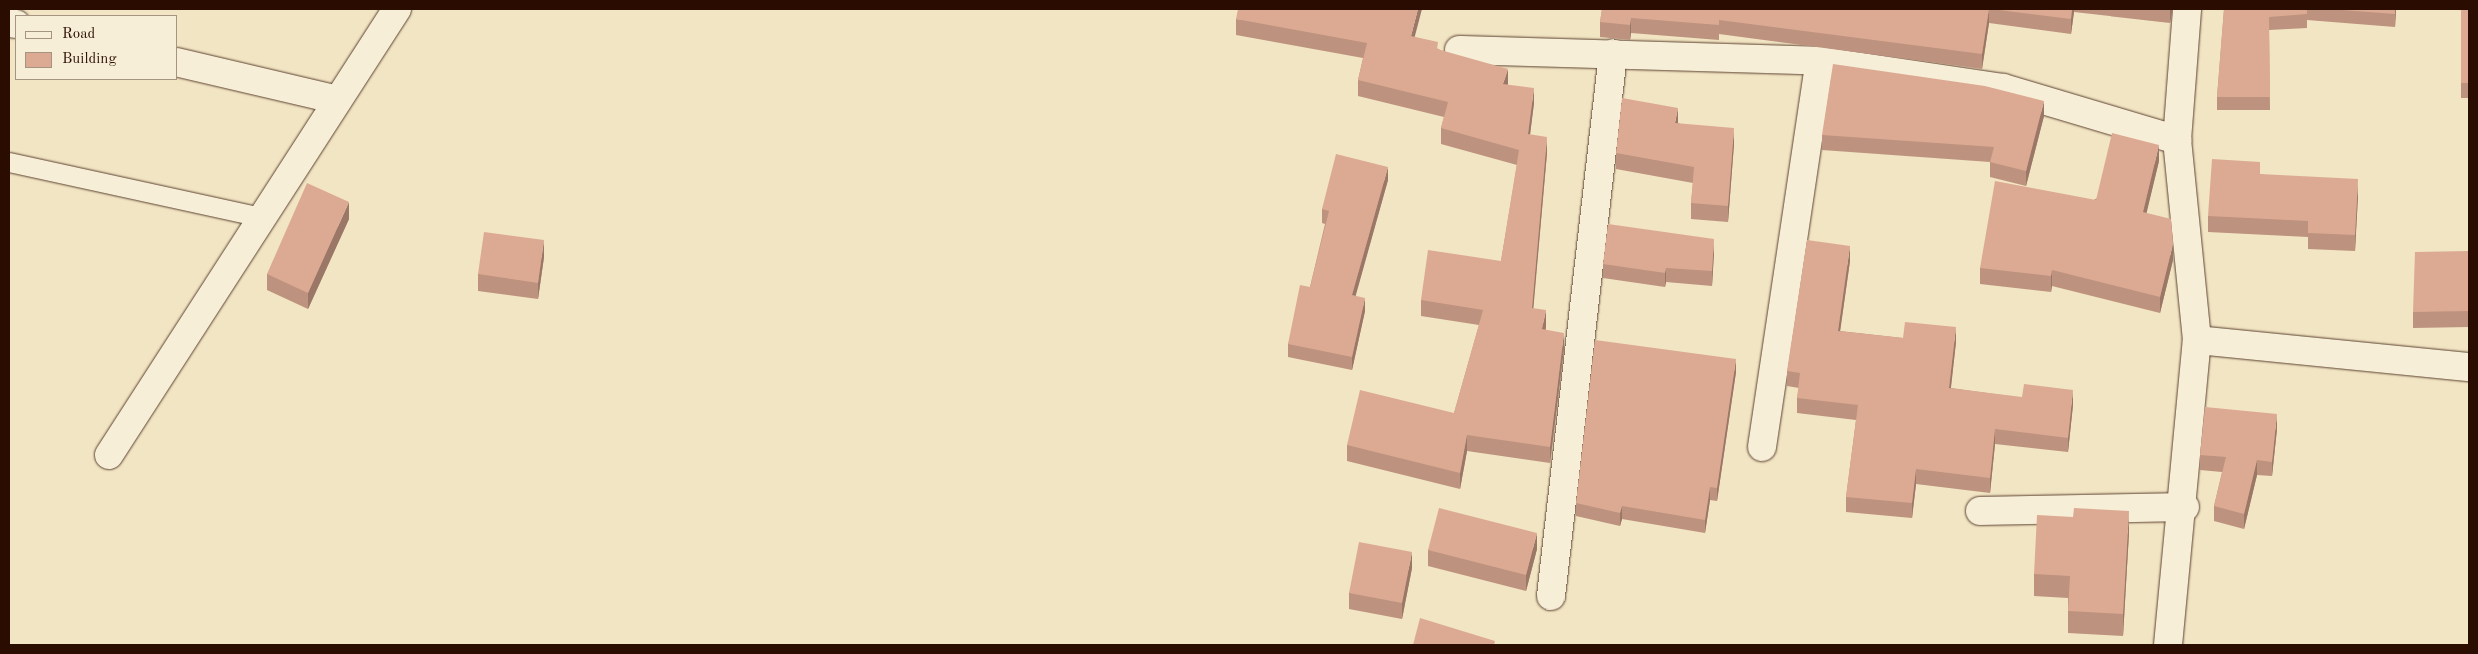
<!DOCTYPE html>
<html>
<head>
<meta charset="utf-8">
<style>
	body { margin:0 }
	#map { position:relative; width:2478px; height:654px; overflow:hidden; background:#f2e5c3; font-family:"Old Standard TT",serif }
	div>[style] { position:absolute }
	.roads { filter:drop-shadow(0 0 1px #5c4231) drop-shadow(0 0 1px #5c4231) }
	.lane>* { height:19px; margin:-9.5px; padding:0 9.5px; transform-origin:9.5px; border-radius:9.5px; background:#f7eed8 }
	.street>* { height:28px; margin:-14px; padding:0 14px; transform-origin:14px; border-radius:14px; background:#f7eed8 }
	.wall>* { inset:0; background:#bd927e }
	.shaded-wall>* { inset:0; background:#9a7767 }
	.building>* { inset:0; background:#dcaa93 }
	span { translate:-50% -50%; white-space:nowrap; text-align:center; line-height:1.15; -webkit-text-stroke:4px #f7eed8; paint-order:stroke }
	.frame { position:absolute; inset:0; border:10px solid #2a0c00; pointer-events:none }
	.legend { position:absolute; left:15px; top:15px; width:162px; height:65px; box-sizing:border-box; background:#f7eed8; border:1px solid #a59482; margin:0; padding:6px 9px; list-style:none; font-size:15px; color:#2a0c00 }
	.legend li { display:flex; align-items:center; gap:10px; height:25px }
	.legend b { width:25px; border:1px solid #a59482 }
</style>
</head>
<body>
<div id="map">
	<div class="roads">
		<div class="lane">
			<i style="left:9px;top:162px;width:259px;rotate:12.3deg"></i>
		</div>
		<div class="street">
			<i style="left:9px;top:23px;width:7px;rotate:8deg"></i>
			<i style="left:1459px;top:50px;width:361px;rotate:1.7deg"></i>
			<i style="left:1820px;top:61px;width:185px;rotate:8.4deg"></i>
			<i style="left:2003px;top:88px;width:182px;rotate:16.6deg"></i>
			<i style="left:176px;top:62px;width:166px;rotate:13.2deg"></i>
			<i style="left:2197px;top:340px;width:273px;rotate:5.7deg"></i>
			<i style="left:1762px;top:447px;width:390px;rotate:-81.5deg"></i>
			<i style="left:109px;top:455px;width:531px;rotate:-57.15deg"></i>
			<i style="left:1980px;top:511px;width:205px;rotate:-1.1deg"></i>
			<i style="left:1551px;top:596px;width:546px;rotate:-83.47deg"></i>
			<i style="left:2168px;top:645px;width:306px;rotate:-84.6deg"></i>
			<i style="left:2197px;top:340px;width:201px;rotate:-95.7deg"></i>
			<i style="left:2177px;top:140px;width:131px;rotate:-85.6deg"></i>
		</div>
	</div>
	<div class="wall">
		<i style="clip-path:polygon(1602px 9px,2173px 9px,2170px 23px,2074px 12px,2071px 34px,1989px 23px,1982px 69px,1719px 34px,1719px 40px,1631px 33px,1630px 40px,1600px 37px,1600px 22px)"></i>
		<i style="clip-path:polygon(2224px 9px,2396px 9px,2395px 27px,2307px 20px,2307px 28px,2269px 30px,2270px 110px,2217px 110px,2217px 97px)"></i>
		<i style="clip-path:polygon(2461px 9px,2469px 9px,2469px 98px,2461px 98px)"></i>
		<i style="clip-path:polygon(1236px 19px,1415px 37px,1508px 85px,1534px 103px,1530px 135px,1547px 153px,1533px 308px,1546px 326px,1546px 330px,1564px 348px,1550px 463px,1467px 451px,1460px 489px,1347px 461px,1347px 445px,1454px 413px,1479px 325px,1421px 316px,1421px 300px,1501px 261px,1517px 165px,1441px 144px,1441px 128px,1444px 117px,1358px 96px,1358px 80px,1363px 58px,1236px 35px)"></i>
		<i style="clip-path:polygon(2044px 116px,2026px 186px,1990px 177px,1990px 162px,1822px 150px,1822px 135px)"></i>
		<i style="clip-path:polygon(1678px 123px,1734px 144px,1728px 222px,1691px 219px,1691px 203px,1693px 183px,1616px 169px,1616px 153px)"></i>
		<i style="clip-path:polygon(2159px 161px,2146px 213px,2173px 260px,2160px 313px,2052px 286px,2051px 292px,1980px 284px,1980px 268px)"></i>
		<i style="clip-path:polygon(2260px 174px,2358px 196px,2355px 251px,2308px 249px,2308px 237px,2208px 232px,2208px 216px)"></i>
		<i style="clip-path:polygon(1388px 180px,1355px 296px,1365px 311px,1352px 370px,1288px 357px,1288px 344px,1310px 287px,1325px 224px,1322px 223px,1322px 209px)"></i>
		<i style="clip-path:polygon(349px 219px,308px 309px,267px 290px,267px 274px)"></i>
		<i style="clip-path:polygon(2469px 251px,2469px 327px,2413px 328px,2413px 312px)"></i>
		<i style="clip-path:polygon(1714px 253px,1712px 286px,1666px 282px,1665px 287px,1603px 278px,1603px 264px)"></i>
		<i style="clip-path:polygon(544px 257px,538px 299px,478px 291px,478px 274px)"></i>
		<i style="clip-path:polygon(1850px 261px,1840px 331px,1903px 338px,1956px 342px,1951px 388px,2073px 405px,2068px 452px,1995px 444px,1990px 493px,1916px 484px,1912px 518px,1846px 512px,1846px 497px,1856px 420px,1797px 413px,1797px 398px,1799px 388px,1787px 386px,1787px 371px)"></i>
		<i style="clip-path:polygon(1736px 372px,1717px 501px,1710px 500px,1705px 533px,1622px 519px,1620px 526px,1576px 516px,1576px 503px)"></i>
		<i style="clip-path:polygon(2277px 429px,2272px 476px,2257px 475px,2244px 529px,2214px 521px,2214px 506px,2222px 472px,2200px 470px,2200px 455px)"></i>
		<i style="clip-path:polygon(2129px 533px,2123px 636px,2068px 633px,2068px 598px,2034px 596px,2034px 574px)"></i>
		<i style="clip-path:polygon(1537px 549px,1526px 591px,1428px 566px,1428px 550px)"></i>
		<i style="clip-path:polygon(1412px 568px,1402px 619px,1349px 609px,1349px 593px)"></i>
	</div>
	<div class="shaded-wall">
		<i style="clip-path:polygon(1418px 9px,1422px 9px,1411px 51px,1411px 36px)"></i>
		<i style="clip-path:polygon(1989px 9px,1989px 23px,1982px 69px,1982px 54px)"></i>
		<i style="clip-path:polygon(2072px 9px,2074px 9px,2074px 12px,2071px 34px,2071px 19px)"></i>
		<i style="clip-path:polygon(2170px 9px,2173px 9px,2170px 23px)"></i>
		<i style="clip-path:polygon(2395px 9px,2396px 9px,2395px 27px)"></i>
		<i style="clip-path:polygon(1631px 18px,1631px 33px,1630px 40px,1630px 25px)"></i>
		<i style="clip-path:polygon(1508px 69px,1508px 84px,1503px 100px,1503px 84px)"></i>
		<i style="clip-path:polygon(1534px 88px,1534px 103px,1528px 150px,1528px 134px)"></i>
		<i style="clip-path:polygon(2044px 101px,2044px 116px,2026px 186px,2026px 171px)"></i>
		<i style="clip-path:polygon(1678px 108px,1678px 124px,1675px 123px)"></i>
		<i style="clip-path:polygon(1734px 128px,1734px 144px,1728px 222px,1728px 206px)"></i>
		<i style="clip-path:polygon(1547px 137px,1547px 153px,1532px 324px,1532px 308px)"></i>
		<i style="clip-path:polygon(2159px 145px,2159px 161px,2143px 228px,2143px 212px)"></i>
		<i style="clip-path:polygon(1388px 167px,1388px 180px,1352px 309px,1352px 295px)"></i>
		<i style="clip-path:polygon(2358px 179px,2358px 196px,2355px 251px,2355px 235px)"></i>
		<i style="clip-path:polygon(349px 202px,349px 219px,308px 309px,308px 293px)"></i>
		<i style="clip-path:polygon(1714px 239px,1714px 253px,1712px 286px,1712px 271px)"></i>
		<i style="clip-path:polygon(544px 240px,544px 257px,538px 299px,538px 283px)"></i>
		<i style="clip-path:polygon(2173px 244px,2173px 260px,2160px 313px,2160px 297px)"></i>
		<i style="clip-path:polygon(1850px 246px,1850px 261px,1838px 346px,1838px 331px)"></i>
		<i style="clip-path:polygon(1666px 268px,1666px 282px,1665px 287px,1665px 273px)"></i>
		<i style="clip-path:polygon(2052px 270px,2052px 286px,2051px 292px,2051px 276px)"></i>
		<i style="clip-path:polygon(1365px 298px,1365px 311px,1352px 370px,1352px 357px)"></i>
		<i style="clip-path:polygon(1546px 310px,1546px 326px,1542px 345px,1542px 329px)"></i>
		<i style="clip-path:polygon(1956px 327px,1956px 342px,1949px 403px,1949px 388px)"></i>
		<i style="clip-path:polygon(1564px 333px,1564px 348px,1550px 463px,1550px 447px)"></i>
		<i style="clip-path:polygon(1736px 359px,1736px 372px,1717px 501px,1717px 488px)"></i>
		<i style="clip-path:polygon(2073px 390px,2073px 405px,2068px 452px,2068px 438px)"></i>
		<i style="clip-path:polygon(2277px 414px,2277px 429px,2272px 476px,2272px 462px)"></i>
		<i style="clip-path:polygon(1995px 429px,1995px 444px,1990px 493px,1990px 478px)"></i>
		<i style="clip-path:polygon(1467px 435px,1467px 451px,1460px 489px,1460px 473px)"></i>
		<i style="clip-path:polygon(2257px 460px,2257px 475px,2244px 529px,2244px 514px)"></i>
		<i style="clip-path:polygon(1916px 469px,1916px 484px,1912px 518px,1912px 503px)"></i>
		<i style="clip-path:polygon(1710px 487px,1710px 500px,1705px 533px,1705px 520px)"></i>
		<i style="clip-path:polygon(1622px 506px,1622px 519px,1620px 526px,1620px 513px)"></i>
		<i style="clip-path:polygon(2129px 511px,2129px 533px,2123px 636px,2123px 614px)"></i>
		<i style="clip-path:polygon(1537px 533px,1537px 549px,1526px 591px,1526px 575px)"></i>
		<i style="clip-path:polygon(1412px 552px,1412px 568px,1402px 619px,1402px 603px)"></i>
	</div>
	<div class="building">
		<i style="clip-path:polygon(1238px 9px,1418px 9px,1411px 36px,1438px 42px,1437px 49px,1508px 69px,1503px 84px,1534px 88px,1528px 134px,1547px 137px,1532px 308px,1546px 310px,1542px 329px,1564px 333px,1550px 447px,1467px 435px,1460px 473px,1347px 445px,1360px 390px,1454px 413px,1483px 310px,1421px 300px,1428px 250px,1501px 261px,1519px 150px,1441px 128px,1448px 102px,1358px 80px,1367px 43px,1236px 19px)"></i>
		<i style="clip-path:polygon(1602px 9px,1989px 9px,1982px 54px,1719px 20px,1719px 25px,1631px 18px,1630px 25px,1600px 22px)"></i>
		<i style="clip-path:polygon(1991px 9px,2072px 9px,2071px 19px)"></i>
		<i style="clip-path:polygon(2224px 9px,2307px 9px,2307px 14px,2269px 17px,2270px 97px,2217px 97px)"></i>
		<i style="clip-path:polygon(2329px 9px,2395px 9px,2395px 14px)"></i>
		<i style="clip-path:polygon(2461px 9px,2469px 9px,2469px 83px,2461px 83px)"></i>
		<i style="clip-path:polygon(1833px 64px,1985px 86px,2044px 101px,2026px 171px,1990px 162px,1994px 147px,1822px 135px)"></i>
		<i style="clip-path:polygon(1622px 98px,1678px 108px,1675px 123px,1734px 128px,1728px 206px,1691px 203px,1694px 167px,1616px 153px)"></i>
		<i style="clip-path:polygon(2112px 133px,2159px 145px,2143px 212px,2171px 219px,2173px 244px,2160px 297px,2052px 270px,2051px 276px,1980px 268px,1995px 181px,2096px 200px)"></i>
		<i style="clip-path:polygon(1336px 154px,1388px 167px,1352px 295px,1365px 298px,1352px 357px,1288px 344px,1300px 285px,1310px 287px,1329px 211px,1322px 209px)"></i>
		<i style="clip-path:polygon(2212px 159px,2260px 162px,2260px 174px,2358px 179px,2355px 235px,2308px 233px,2308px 221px,2208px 216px)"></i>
		<i style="clip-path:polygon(307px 183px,349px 202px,308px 293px,267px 274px)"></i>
		<i style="clip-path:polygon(1608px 224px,1714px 239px,1712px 271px,1666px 268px,1665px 273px,1603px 264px)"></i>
		<i style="clip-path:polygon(484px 232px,544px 240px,538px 283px,478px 274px)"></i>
		<i style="clip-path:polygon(1807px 240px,1850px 246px,1838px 331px,1903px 338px,1905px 322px,1956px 327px,1949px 388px,2022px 397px,2024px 384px,2073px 390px,2068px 438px,1995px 429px,1990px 478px,1916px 469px,1912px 503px,1846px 497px,1858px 405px,1797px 398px,1800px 373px,1787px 371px)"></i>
		<i style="clip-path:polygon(2469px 251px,2469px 311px,2413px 312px,2415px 252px)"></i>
		<i style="clip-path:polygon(1595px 340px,1736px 359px,1717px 488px,1710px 487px,1705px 520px,1622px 506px,1620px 513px,1576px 503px)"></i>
		<i style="clip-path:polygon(2205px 407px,2277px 414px,2272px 462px,2257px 460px,2244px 514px,2214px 506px,2226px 457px,2200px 455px)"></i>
		<i style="clip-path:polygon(1439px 508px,1537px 533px,1526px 575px,1428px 550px)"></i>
		<i style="clip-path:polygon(2074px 508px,2129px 511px,2123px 614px,2068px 611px,2070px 576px,2034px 574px,2037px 515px,2073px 517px)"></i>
		<i style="clip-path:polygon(1359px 542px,1412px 552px,1402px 603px,1349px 593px)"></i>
		<i style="clip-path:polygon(1420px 618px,1495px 641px,1494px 645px,1413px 645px)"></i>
	</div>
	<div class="frame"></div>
	<ul class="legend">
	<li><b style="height:6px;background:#f7eed8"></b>Road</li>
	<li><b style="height:14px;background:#dcaa93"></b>Building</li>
	</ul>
</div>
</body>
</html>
